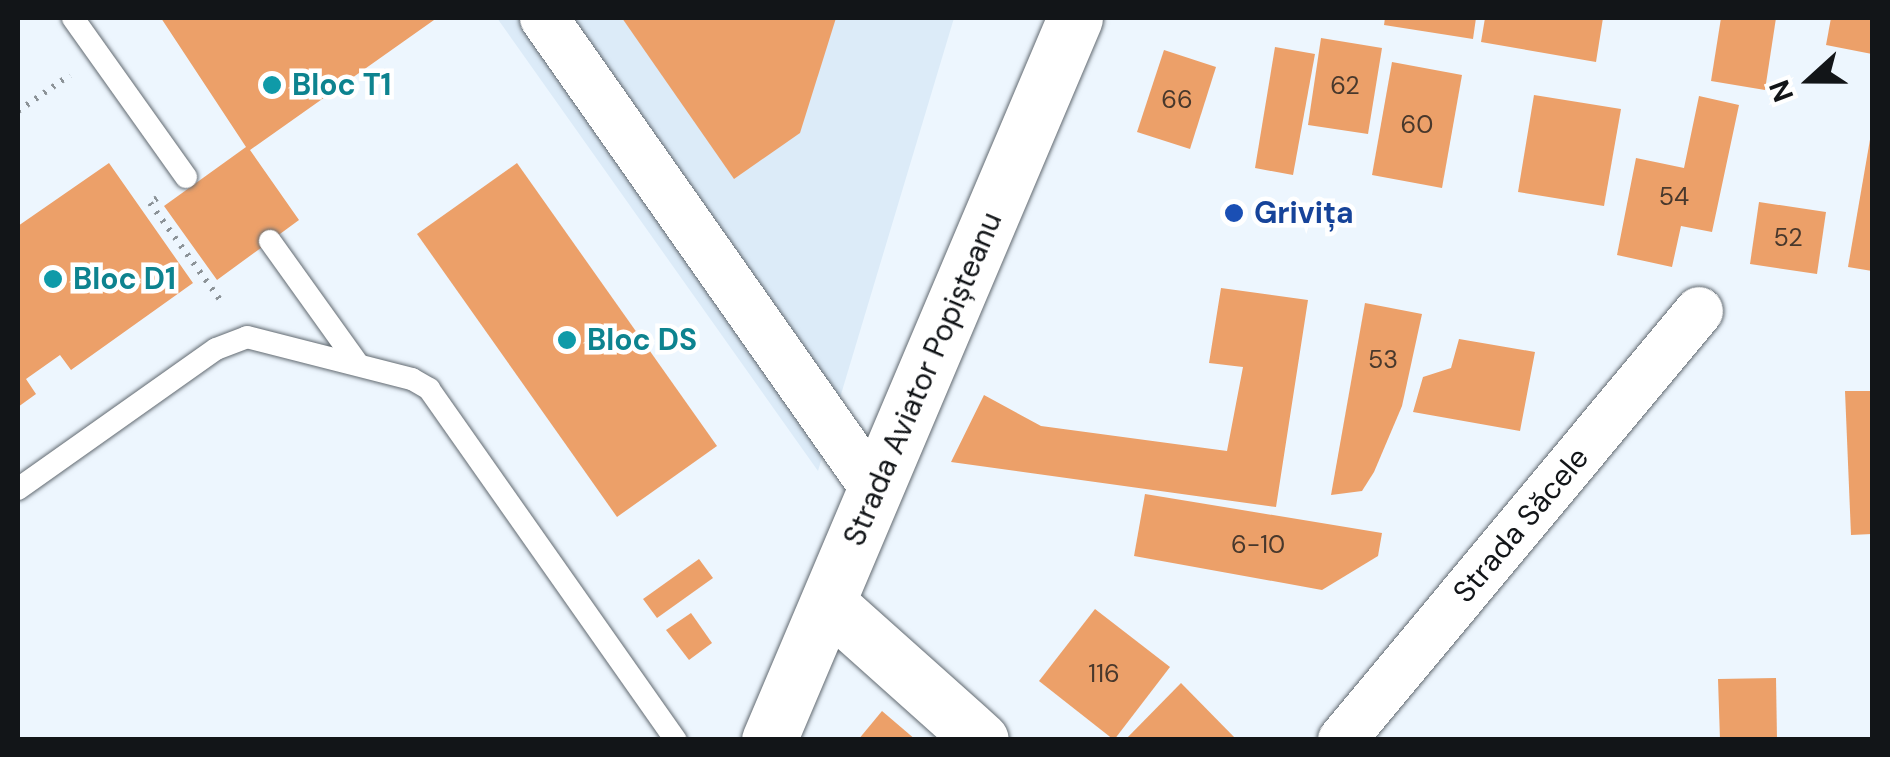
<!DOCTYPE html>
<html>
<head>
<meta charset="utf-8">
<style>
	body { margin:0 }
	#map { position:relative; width:1890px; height:757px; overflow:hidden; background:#edf6fe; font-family:"DM Sans",sans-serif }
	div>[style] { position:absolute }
	.built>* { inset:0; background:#dcebf8 }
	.building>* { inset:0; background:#eca069 }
	.path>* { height:6px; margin-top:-3px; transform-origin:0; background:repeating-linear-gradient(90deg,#8c9398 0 2.5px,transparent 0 10.5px) }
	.roads { filter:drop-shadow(0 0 2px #626a71) drop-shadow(0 0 2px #626a71) }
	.lane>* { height:22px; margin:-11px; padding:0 11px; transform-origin:11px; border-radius:11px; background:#fff }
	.street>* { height:48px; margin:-24px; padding:0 24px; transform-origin:24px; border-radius:24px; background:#fff }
	.secondary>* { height:55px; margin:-27.5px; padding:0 27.5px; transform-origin:27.5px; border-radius:27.5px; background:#fff }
	.dots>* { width:28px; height:28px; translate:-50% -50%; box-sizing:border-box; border:5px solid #fff; border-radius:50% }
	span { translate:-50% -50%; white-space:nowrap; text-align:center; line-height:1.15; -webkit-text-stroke:9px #fff; paint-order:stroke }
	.number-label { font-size:25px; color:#48382c }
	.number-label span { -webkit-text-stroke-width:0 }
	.culture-label { font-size:30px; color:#0d838f; font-weight:700 }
	.left { translate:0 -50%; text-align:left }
	.transit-label { font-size:30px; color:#164399; font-weight:700 }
	.street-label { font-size:30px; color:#121518 }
	.frame { position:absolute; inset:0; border:20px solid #121518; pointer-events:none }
	.north { position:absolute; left:1760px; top:30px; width:100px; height:100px; -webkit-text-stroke:8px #fff; paint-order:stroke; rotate:249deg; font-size:28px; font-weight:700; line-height:40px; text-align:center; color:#121518 }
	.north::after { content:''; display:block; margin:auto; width:35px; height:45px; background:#121518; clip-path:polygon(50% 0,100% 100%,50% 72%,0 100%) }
</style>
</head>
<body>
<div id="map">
	<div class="built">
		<i style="clip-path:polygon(497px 18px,954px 18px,818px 471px)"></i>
	</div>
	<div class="building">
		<i style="clip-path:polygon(161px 18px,432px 18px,434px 20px,250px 150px,299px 220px,217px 280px,164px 206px,246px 147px)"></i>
		<i style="clip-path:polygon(622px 18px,836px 18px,800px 133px,734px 179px)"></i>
		<i style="clip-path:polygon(1385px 18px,1476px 18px,1473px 39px,1384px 25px)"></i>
		<i style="clip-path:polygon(1485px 18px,1603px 18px,1596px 62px,1481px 42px)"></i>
		<i style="clip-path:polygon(1721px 18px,1776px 18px,1765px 90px,1711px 81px)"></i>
		<i style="clip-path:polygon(1831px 18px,1872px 18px,1872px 54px,1826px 45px)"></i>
		<i style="clip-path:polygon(1321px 38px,1382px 48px,1368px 134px,1308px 125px)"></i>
		<i style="clip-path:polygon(1275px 47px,1315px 54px,1293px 175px,1255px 168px)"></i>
		<i style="clip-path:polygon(1164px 50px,1216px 67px,1190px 149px,1137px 132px)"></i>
		<i style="clip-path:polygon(1392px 62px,1462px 75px,1442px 188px,1372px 175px)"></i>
		<i style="clip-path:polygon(1534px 95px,1621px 109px,1604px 206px,1518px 192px)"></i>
		<i style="clip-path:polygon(1699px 96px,1739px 105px,1712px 232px,1681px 226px,1672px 267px,1617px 255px,1636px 158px,1684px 168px)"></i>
		<i style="clip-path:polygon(1872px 128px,1872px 271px,1848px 267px)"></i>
		<i style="clip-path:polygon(109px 163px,193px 283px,71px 370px,60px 355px,26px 379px,36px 394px,18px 407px,18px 226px)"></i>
		<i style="clip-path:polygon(517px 163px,717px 446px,617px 517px,417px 234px)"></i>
		<i style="clip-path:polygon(1759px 202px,1826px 212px,1817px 274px,1750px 264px)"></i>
		<i style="clip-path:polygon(1221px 288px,1308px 300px,1276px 507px,951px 462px,984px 395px,1041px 426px,1227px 451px,1243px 367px,1209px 363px)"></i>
		<i style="clip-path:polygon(1365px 303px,1422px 314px,1402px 406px,1374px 472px,1362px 491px,1331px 495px)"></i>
		<i style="clip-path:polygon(1459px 339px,1535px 352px,1520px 431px,1413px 412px,1423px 377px,1451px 368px)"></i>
		<i style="clip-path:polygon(1845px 391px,1872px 391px,1872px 534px,1851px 535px)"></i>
		<i style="clip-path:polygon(1145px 494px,1382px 533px,1378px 556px,1322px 590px,1134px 556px)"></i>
		<i style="clip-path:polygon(699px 559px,713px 578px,657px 618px,643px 599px)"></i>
		<i style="clip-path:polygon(1095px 609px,1170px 667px,1114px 740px,1039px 681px)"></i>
		<i style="clip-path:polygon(691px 613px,712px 643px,689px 660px,666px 630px)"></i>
		<i style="clip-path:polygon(1776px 678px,1777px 740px,1720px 740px,1718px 679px)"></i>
		<i style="clip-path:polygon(1181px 683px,1237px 740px,1125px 740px)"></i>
		<i style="clip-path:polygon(882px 711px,916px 740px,858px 740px)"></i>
	</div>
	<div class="path">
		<i style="left:18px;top:111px;width:63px;rotate:-34.7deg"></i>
		<i style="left:157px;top:198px;width:9px;rotate:144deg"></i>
		<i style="left:150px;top:203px;width:125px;rotate:54.1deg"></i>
	</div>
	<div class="roads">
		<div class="lane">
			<i style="left:73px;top:18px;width:195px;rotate:54.6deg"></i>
			<i style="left:270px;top:241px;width:148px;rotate:54.4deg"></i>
			<i style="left:18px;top:489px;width:242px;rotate:-35.3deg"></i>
			<i style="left:216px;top:349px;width:33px;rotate:-21deg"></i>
			<i style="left:247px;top:337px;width:170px;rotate:14.3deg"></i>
			<i style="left:412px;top:379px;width:20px;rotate:30deg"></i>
			<i style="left:429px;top:389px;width:429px;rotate:54.9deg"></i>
		</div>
		<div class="street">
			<i style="left:544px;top:18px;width:578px;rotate:54.93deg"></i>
			<i style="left:1342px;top:740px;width:558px;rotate:-50.23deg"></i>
		</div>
		<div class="secondary">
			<i style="left:828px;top:603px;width:205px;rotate:41.8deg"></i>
			<i style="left:769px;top:740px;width:784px;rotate:-67.03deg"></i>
		</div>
	</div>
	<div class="dots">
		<i style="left:272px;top:85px;background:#0f9aa8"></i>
		<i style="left:1234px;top:213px;background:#1a4fb4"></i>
		<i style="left:53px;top:279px;background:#0f9aa8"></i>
		<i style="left:567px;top:340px;background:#0f9aa8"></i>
	</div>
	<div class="number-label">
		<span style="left:1345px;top:86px">62</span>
		<span style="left:1177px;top:100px">66</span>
		<span style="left:1417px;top:125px">60</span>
		<span style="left:1674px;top:197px">54</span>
		<span style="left:1788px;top:238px">52</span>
		<span style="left:1383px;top:360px">53</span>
		<span style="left:1258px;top:545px">6-10</span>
		<span style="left:1104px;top:674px">116</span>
	</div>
	<div class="culture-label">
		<span class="left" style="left:292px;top:85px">Bloc T1</span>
		<span class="left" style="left:73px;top:279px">Bloc D1</span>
		<span class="left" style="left:587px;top:340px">Bloc DS</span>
	</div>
	<div class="transit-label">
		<span class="left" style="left:1254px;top:213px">Grivița</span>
	</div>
	<div class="street-label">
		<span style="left:923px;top:379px;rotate:-67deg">Strada Aviator Popișteanu</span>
		<span style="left:1521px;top:525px;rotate:-50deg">Strada Săcele</span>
	</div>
	<div class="frame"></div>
	<div class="north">N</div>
</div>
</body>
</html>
